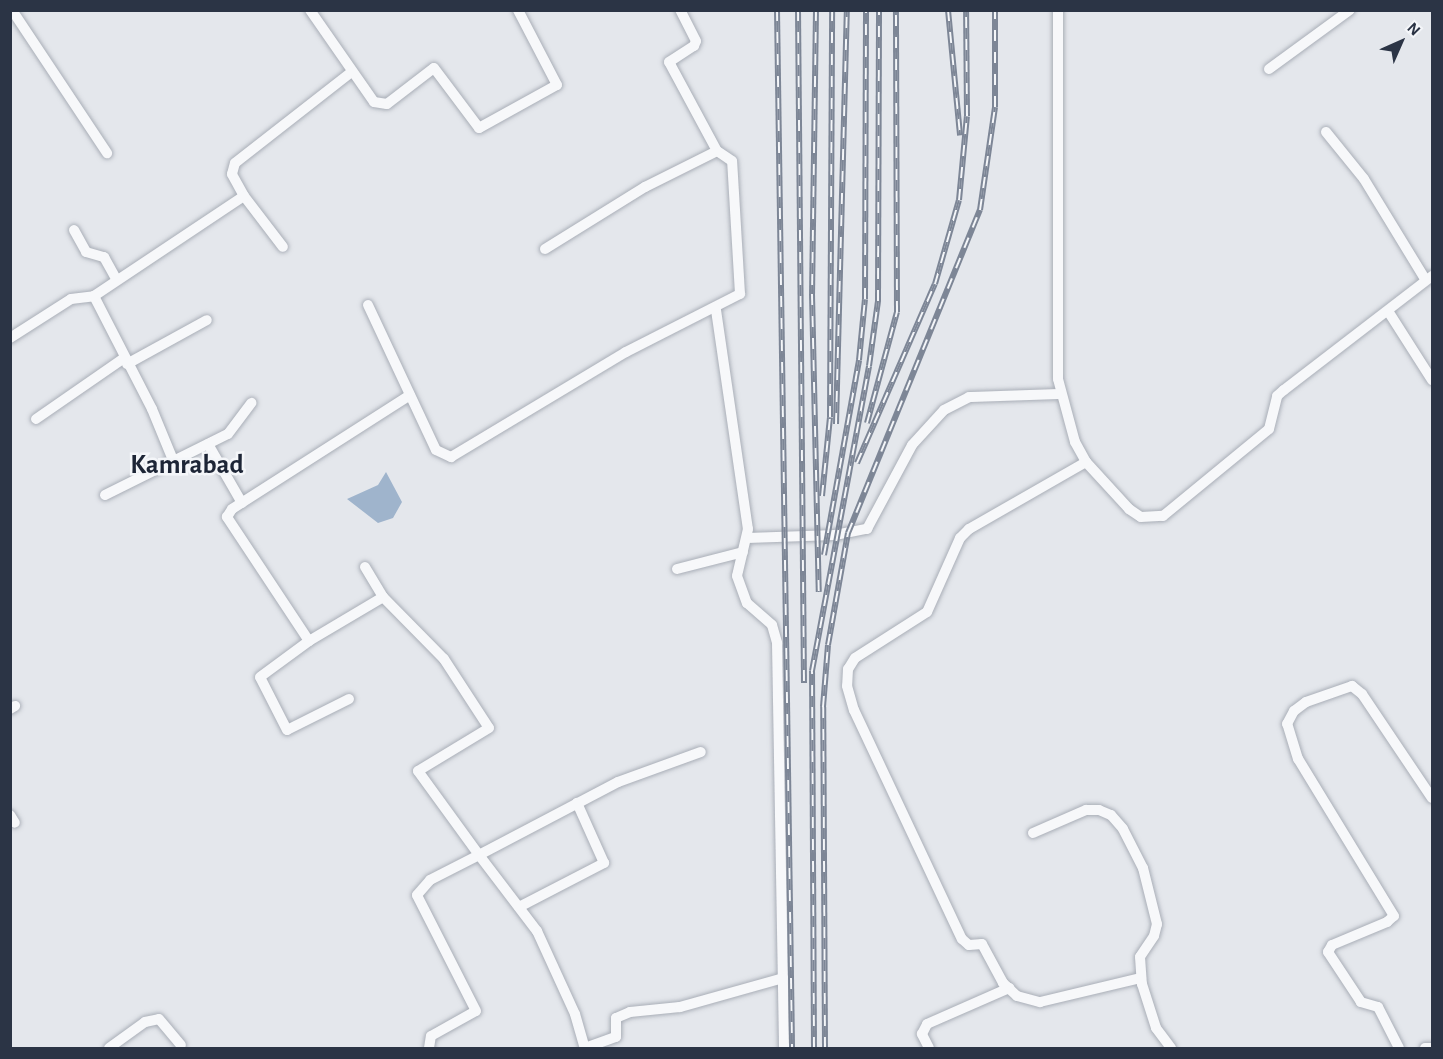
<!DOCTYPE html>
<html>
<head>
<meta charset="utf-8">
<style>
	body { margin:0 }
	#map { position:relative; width:1443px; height:1059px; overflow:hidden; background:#e4e7ec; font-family:"Alegreya Sans",sans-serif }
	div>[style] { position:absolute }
	.water>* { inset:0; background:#9fb4cc }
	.roads { filter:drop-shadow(0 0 2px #a9aeb7) drop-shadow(0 0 2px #a9aeb7) }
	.minor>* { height:10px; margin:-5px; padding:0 5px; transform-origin:5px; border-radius:5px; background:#f7f8fa }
	.rail>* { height:6px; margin-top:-3px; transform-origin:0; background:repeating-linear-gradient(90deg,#f4f6f9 0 11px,#7d8696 0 22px); box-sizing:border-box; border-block:2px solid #7d8696 }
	span { translate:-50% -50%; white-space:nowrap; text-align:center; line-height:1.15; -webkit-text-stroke:5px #f4f6f9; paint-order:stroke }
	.district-label { font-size:27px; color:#1d2536; font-weight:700 }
	.frame { position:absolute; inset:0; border:12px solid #2b3445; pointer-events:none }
	.north { position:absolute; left:1371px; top:12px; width:60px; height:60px; -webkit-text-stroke:4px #f4f6f9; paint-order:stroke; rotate:45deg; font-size:16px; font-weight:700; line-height:24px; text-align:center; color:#2b3445 }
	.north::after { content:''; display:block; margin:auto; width:21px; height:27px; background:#2b3445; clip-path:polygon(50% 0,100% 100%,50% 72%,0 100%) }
</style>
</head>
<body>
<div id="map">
	<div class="water">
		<i style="clip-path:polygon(386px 472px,402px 502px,393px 518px,378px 523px,347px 499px,378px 485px)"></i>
	</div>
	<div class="roads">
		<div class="minor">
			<i style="left:12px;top:10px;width:172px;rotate:56.4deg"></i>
			<i style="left:310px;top:10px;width:112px;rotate:55.2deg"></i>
			<i style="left:374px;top:102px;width:13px;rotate:9deg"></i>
			<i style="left:387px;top:104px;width:59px;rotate:-37.5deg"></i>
			<i style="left:434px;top:68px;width:75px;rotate:53.1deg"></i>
			<i style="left:479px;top:128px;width:89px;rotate:-28.9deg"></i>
			<i style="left:557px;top:85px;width:85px;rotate:-117.5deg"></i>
			<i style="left:1058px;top:10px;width:369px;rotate:90deg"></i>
			<i style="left:1058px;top:379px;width:65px;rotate:74.9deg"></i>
			<i style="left:1075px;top:442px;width:23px;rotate:61deg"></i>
			<i style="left:1086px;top:462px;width:64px;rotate:47.5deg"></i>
			<i style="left:1129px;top:509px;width:14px;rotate:34deg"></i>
			<i style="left:1141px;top:517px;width:22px;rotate:-3deg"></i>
			<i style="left:1163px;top:516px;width:137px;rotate:-39.4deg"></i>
			<i style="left:1269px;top:429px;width:34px;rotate:-76deg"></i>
			<i style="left:1277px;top:396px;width:9px;rotate:-41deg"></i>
			<i style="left:1284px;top:390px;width:187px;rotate:-37.6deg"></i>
			<i style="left:1269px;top:69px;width:100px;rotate:-36.1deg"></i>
			<i style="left:1326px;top:132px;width:60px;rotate:51deg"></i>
			<i style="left:1364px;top:179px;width:117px;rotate:58.6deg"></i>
			<i style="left:244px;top:196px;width:25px;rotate:-119deg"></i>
			<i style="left:232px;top:174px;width:11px;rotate:-75deg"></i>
			<i style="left:235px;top:163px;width:146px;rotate:-38deg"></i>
			<i style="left:74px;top:230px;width:25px;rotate:61deg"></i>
			<i style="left:86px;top:252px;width:19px;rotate:16deg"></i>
			<i style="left:104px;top:257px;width:25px;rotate:61deg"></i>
			<i style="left:545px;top:249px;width:118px;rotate:-31.8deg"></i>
			<i style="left:645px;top:187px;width:80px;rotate:-26.6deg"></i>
			<i style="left:368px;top:305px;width:160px;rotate:64.9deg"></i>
			<i style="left:436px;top:450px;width:17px;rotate:25deg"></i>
			<i style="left:451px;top:457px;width:204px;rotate:-31deg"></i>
			<i style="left:626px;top:352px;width:128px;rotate:-27deg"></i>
			<i style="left:740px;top:294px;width:133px;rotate:-93.4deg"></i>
			<i style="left:732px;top:161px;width:18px;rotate:-146deg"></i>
			<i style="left:717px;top:151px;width:101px;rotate:-118.3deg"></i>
			<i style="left:669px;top:62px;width:30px;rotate:-33deg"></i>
			<i style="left:694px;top:46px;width:5px;rotate:-68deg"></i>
			<i style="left:696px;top:41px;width:35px;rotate:-117deg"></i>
			<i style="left:716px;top:310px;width:221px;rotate:81.7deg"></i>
			<i style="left:748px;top:529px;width:48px;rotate:103.2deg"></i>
			<i style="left:737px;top:576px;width:29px;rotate:70deg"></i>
			<i style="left:747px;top:603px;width:33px;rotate:41deg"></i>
			<i style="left:772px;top:625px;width:19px;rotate:74deg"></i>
			<i style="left:777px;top:643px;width:405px;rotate:89deg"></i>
			<i style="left:1388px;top:311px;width:82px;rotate:57.5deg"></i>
			<i style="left:10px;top:338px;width:72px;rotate:-32.6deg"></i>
			<i style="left:71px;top:299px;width:23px;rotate:-7deg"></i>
			<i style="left:127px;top:364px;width:91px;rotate:-28.8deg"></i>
			<i style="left:36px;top:419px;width:107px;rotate:-34.7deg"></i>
			<i style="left:208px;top:444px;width:68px;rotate:60deg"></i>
			<i style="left:173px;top:460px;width:55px;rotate:-112.4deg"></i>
			<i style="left:152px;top:409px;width:127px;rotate:-117.2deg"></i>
			<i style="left:94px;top:296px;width:180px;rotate:-33.7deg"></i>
			<i style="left:244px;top:196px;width:64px;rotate:52.6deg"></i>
			<i style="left:1086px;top:462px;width:135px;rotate:150.2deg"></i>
			<i style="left:969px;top:529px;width:13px;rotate:135deg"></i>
			<i style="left:960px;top:538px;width:81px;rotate:114deg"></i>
			<i style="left:927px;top:612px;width:85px;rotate:147.4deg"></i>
			<i style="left:855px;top:658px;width:13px;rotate:122deg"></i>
			<i style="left:848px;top:669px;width:17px;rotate:93deg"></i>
			<i style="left:847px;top:686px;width:25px;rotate:74deg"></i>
			<i style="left:854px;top:710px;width:253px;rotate:64.8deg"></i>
			<i style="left:962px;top:939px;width:9px;rotate:41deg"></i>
			<i style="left:969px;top:945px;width:13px;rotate:-4deg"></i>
			<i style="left:982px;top:944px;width:44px;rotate:61.7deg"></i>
			<i style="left:1003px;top:983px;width:19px;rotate:43deg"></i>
			<i style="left:1017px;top:996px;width:24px;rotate:15deg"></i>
			<i style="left:1040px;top:1002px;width:104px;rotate:-13.4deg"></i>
			<i style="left:105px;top:495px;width:137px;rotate:-26.4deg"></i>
			<i style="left:228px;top:434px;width:39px;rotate:-53deg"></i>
			<i style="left:747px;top:538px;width:88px;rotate:-2deg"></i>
			<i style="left:835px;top:535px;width:33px;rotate:-11deg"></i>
			<i style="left:867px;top:529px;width:95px;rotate:-61.8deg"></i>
			<i style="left:912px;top:445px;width:47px;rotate:-47.6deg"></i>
			<i style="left:944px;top:410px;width:28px;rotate:-27deg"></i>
			<i style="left:969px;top:397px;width:92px;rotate:-1.9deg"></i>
			<i style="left:365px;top:567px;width:35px;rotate:59deg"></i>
			<i style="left:677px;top:569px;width:68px;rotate:-14.4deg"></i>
			<i style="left:309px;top:641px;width:149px;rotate:-123.5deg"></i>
			<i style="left:227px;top:517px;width:9px;rotate:-58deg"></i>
			<i style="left:232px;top:509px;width:211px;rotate:-32.6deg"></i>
			<i style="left:349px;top:699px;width:69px;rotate:153.4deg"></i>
			<i style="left:287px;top:730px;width:59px;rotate:-117deg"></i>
			<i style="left:260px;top:677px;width:61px;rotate:-36.3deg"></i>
			<i style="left:309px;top:641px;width:86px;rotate:-30.7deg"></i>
			<i style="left:383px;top:597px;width:87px;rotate:45.5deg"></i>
			<i style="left:444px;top:659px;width:82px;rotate:56.9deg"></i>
			<i style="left:489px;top:728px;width:83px;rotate:148.8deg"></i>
			<i style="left:418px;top:771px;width:104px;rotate:54deg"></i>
			<i style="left:479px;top:855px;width:157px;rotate:-27.7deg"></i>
			<i style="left:618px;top:782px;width:88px;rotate:-19.9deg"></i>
			<i style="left:10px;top:709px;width:6px;rotate:-31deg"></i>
			<i style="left:10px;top:815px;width:9px;rotate:58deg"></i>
			<i style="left:1033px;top:833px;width:58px;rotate:-23.5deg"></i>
			<i style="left:1086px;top:810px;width:13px"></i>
			<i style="left:1099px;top:810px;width:13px;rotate:23deg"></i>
			<i style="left:1111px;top:815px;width:18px;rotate:49deg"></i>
			<i style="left:1123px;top:829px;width:44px;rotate:62.9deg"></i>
			<i style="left:1143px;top:868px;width:58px;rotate:76deg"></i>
			<i style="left:1157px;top:924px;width:12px;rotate:104deg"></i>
			<i style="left:1154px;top:936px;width:25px;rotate:124deg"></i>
			<i style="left:1140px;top:957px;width:27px;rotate:86deg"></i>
			<i style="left:1142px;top:984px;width:46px;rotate:72.3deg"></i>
			<i style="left:1156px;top:1028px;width:25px;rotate:53deg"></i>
			<i style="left:519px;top:907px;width:96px;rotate:-27.4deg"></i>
			<i style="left:604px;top:863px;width:66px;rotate:-114.2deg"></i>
			<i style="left:109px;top:1048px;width:44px;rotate:-35.8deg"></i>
			<i style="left:145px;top:1022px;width:14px;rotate:-12deg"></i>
			<i style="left:159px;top:1019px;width:34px;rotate:50deg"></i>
			<i style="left:429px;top:1048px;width:12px;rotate:-81deg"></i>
			<i style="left:431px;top:1036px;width:51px;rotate:-29.1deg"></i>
			<i style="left:476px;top:1011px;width:130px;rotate:-117deg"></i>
			<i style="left:417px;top:895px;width:20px;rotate:-49deg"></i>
			<i style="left:430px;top:880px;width:55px;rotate:-27deg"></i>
			<i style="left:479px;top:855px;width:96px;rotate:52.7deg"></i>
			<i style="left:537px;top:931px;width:91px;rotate:65.4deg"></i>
			<i style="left:575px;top:1014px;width:35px;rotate:74deg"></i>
			<i style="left:585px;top:1048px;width:33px;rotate:-20deg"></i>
			<i style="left:616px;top:1037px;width:19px;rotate:-90deg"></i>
			<i style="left:616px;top:1018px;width:15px;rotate:-23deg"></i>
			<i style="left:630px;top:1012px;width:50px;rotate:-5.7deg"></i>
			<i style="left:680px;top:1007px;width:107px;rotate:-15.7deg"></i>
			<i style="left:929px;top:1048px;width:16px;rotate:-117deg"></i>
			<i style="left:922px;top:1034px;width:11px;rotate:-63deg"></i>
			<i style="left:927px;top:1024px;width:90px;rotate:-23.7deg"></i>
			<i style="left:1399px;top:1048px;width:46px;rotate:-117.1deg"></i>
			<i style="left:1378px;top:1007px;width:18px;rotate:-164deg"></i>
			<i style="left:1361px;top:1002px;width:60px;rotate:-123.4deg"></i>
			<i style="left:1328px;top:952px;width:8px;rotate:-60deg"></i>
			<i style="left:1332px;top:945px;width:60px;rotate:-22.7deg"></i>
			<i style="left:1387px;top:922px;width:9px;rotate:-41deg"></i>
			<i style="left:1394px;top:916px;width:184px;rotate:-121.4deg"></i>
			<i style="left:1298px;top:759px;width:37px;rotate:-107deg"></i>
			<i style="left:1287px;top:724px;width:15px;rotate:-62deg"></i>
			<i style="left:1294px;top:711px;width:15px;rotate:-37deg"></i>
			<i style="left:1306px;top:702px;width:49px;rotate:-19.2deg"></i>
			<i style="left:1352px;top:686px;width:13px;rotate:39deg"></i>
			<i style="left:1362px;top:694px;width:125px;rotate:56.1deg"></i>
			<i style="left:1425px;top:1048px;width:7px"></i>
		</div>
	</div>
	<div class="rail">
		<i style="left:777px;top:10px;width:1038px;rotate:89.17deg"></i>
		<i style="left:798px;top:10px;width:673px;rotate:89.49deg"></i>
		<i style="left:816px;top:10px;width:284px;rotate:90.8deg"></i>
		<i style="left:812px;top:294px;width:298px;rotate:88.7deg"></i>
		<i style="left:948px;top:10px;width:126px;rotate:84.5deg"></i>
		<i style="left:867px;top:423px;width:115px;rotate:-74.9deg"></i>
		<i style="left:897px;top:312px;width:302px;rotate:-90.2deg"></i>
		<i style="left:836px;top:424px;width:414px;rotate:-88.5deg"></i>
		<i style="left:857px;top:463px;width:195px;rotate:-66.5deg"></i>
		<i style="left:935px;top:284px;width:87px;rotate:-74.1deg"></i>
		<i style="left:959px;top:200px;width:84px;rotate:-84.6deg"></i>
		<i style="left:967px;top:116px;width:106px;rotate:-90.5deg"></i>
		<i style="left:822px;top:496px;width:79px;rotate:-84.2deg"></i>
		<i style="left:830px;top:417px;width:407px;rotate:-89.7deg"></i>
		<i style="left:824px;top:555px;width:198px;rotate:-79.8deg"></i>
		<i style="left:859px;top:360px;width:61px;rotate:-84.4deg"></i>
		<i style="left:865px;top:299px;width:289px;rotate:-89.8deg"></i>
		<i style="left:814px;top:1048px;width:377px;rotate:-90.3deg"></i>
		<i style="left:812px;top:671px;width:310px;rotate:-79.4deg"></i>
		<i style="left:869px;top:366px;width:66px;rotate:-82.1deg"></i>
		<i style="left:878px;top:301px;width:291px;rotate:-89.8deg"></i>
		<i style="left:825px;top:1048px;width:341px;rotate:-90.3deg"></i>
		<i style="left:823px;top:707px;width:62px;rotate:-85.4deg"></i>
		<i style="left:828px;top:645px;width:114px;rotate:-79.9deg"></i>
		<i style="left:848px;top:533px;width:349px;rotate:-67.8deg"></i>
		<i style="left:980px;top:210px;width:104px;rotate:-81.7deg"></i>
		<i style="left:995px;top:107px;width:97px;rotate:-90deg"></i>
	</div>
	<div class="district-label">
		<span style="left:187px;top:465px">Kamrabad</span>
	</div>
	<div class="frame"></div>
	<div class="north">N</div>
</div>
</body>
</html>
